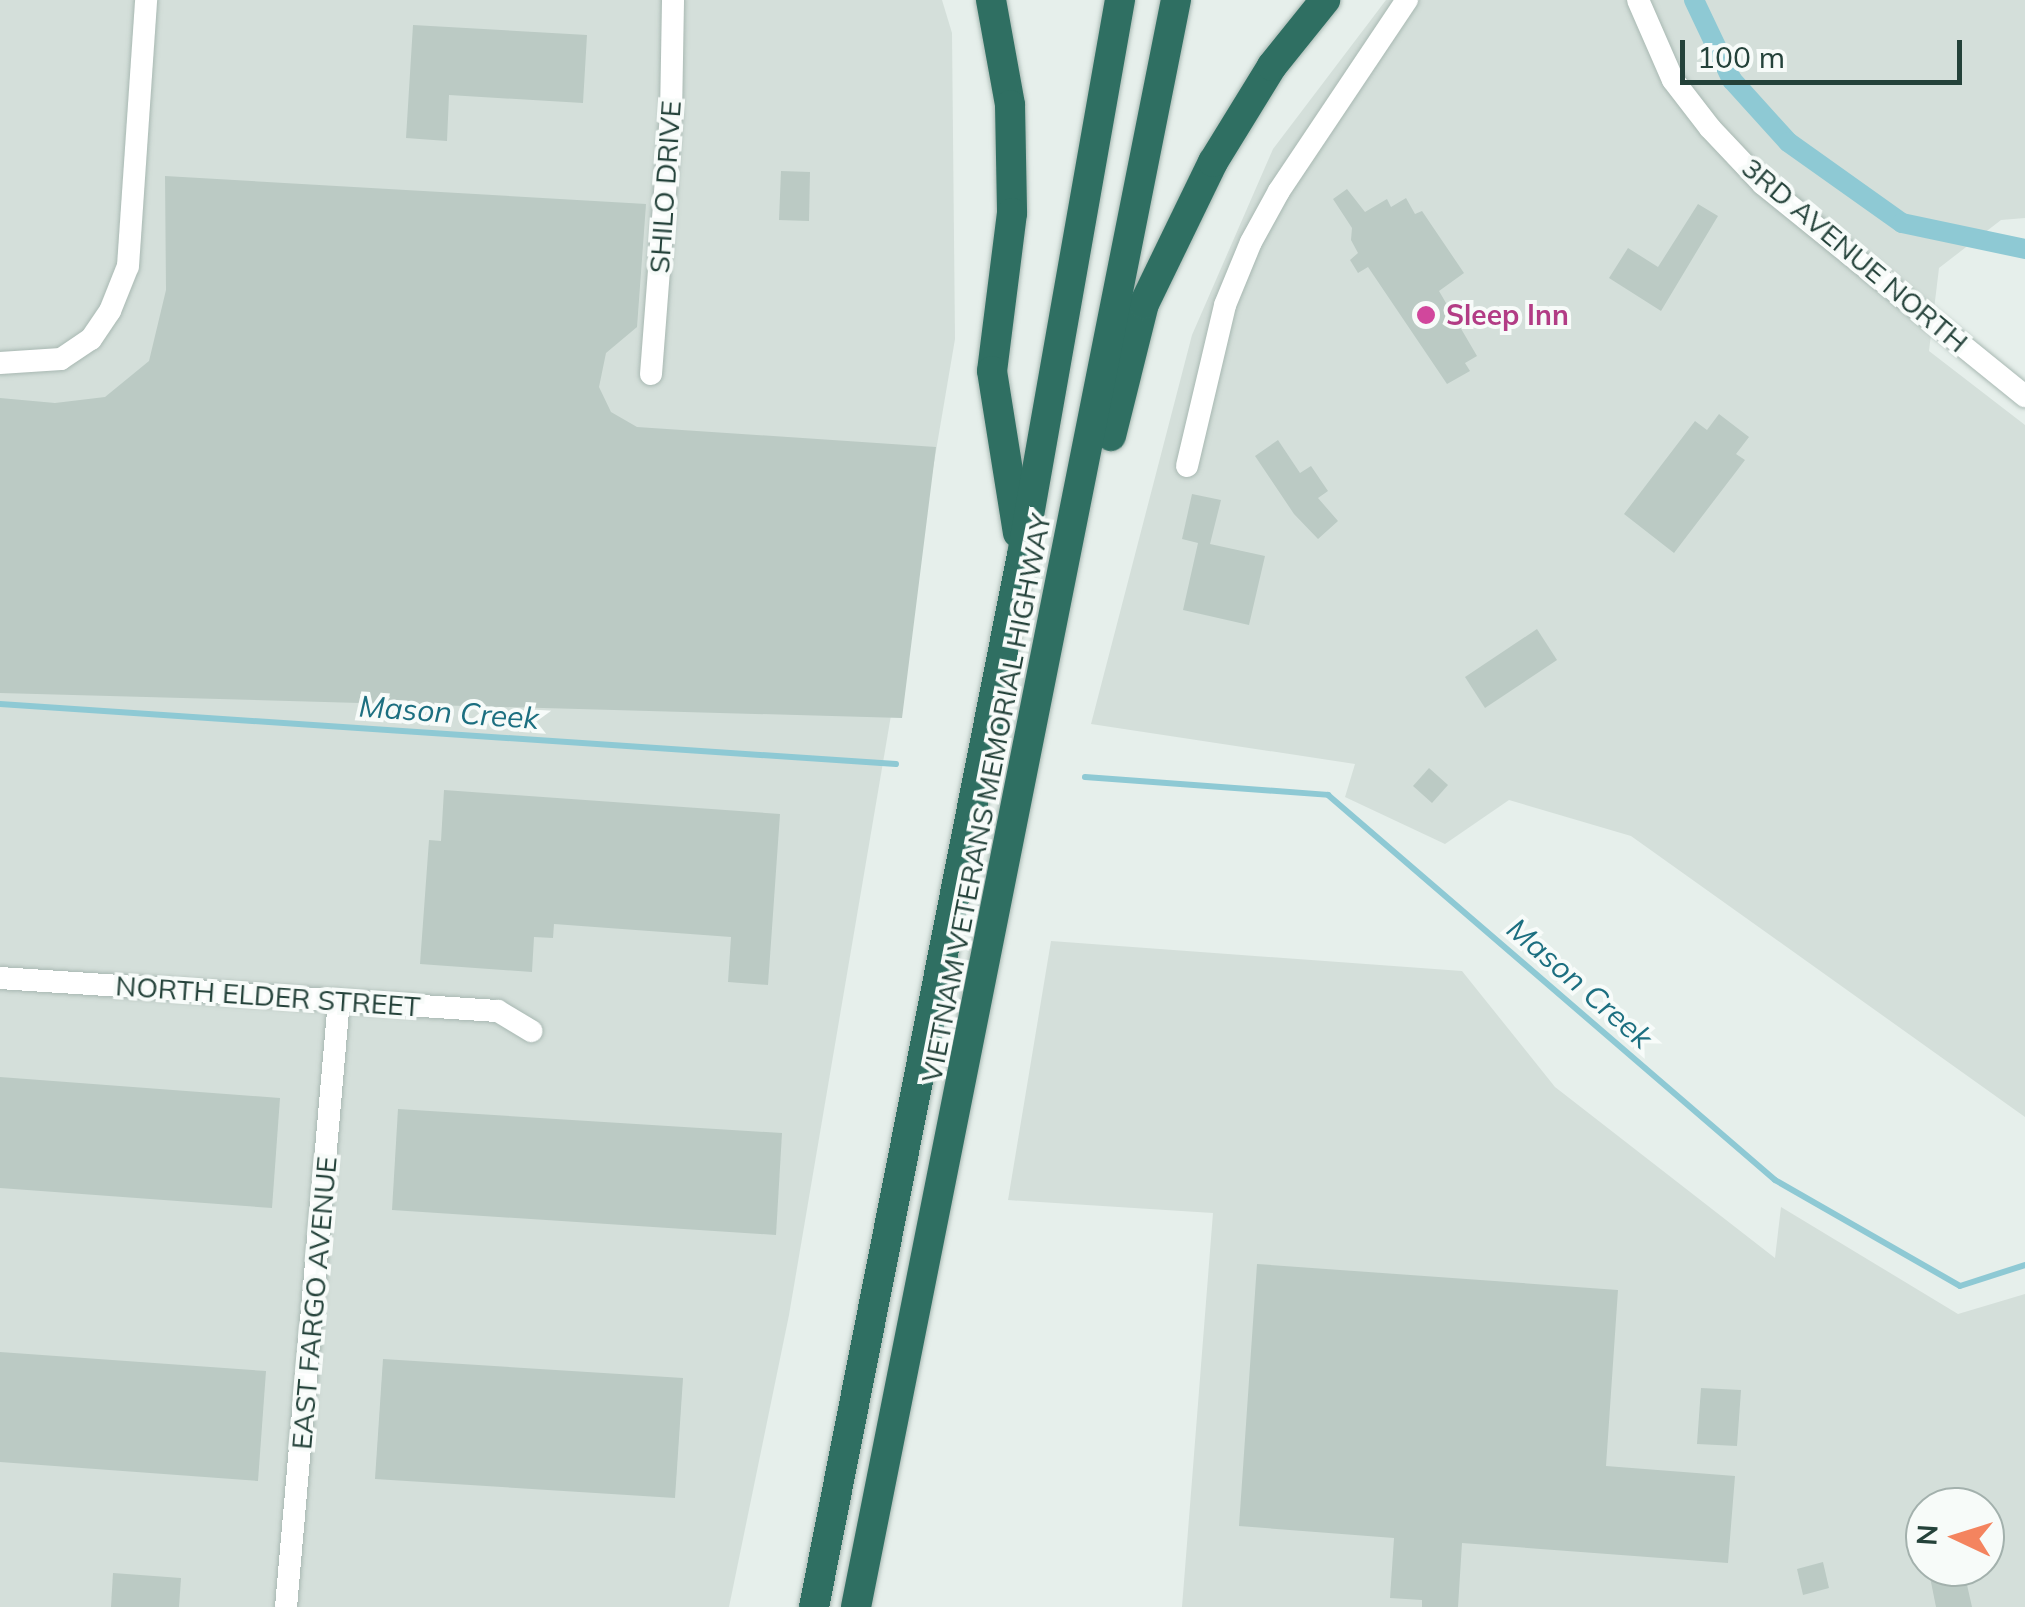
<!DOCTYPE html>
<html>
<head>
<meta charset="utf-8">
<style>
	body { margin:0 }
	#map { position:relative; width:2025px; height:1607px; overflow:hidden; background:#e6efeb; font-family:Mulish,sans-serif }
	div>[style] { position:absolute }
	.built>* { inset:0; background:#d4dfda }
	.stream>* { height:6px; margin:-3px; padding:0 3px; transform-origin:3px; border-radius:3px; background:#8ec9d4 }
	.canal>* { height:20px; margin:-10px; padding:0 10px; transform-origin:10px; border-radius:10px; background:#8ec9d4 }
	.building>* { inset:0; background:#bbcac4 }
	.roads { filter:drop-shadow(0 0 2px #a8b8b2) drop-shadow(0 0 2px #a8b8b2) }
	.minor>* { height:22px; margin:-11px; padding:0 11px; transform-origin:11px; border-radius:11px; background:#fff }
	.highway>* { height:30px; margin:-15px; padding:0 15px; transform-origin:15px; border-radius:15px; background:#2f6f62 }
	.dots>* { width:28px; height:28px; translate:-50% -50%; box-sizing:border-box; border:5px solid #f7fbf9; border-radius:50% }
	span { translate:-50% -50%; white-space:nowrap; text-align:center; line-height:1.15; -webkit-text-stroke:8px #f7fbf9; paint-order:stroke }
	.street-label { font-size:28px; color:#24423a }
	.hotel-label { font-size:28px; color:#b23c85; font-weight:700 }
	.left { translate:0 -50%; text-align:left }
	.water-label { font-size:30px; color:#1c6f80; font-style:italic }
	.north { position:absolute; left:1905px; top:1487px; width:100px; height:100px; box-sizing:border-box; background:#f7fbf9; border:2px solid #a3b1ad; border-radius:50%; rotate:274deg; font-size:28px; font-weight:700; line-height:40px; text-align:center; color:#24423a }
	.north::after { content:''; display:block; margin:auto; width:35px; height:45px; background:#f4845f; clip-path:polygon(50% 0,100% 100%,50% 72%,0 100%) }
	.scale { position:absolute; left:1680px; top:40px; width:282px; height:45px; box-sizing:border-box; border:5px solid #24423a; border-top:0; padding-left:12px; font-size:30px; line-height:35px; white-space:nowrap; color:#24423a; -webkit-text-stroke:8px #f7fbf9; paint-order:stroke }
</style>
</head>
<body>
<div id="map">
	<div class="built">
		<i style="clip-path:polygon(0 0,942px 0,952px 33px,955px 339px,789px 1315px,729px 1607px,0 1607px)"></i>
		<i style="clip-path:polygon(1386px 0,2025px 0,2025px 218px,2001px 220px,1939px 268px,1929px 351px,2025px 425px,2025px 1117px,1631px 836px,1509px 800px,1445px 844px,1345px 797px,1355px 764px,1091px 724px,1192px 335px,1273px 149px)"></i>
		<i style="clip-path:polygon(evenodd,1051px 941px,1462px 971px,1555px 1087px,1775px 1258px,1781px 1207px,1958px 1314px,2025px 1294px,2025px 1607px,1182px 1607px,1213px 1213px,1008px 1200px,1051px 941px,1925px 1507px,1985px 1507px,1985px 1567px,1925px 1567px,1925px 1507px)"></i>
	</div>
	<div class="stream">
		<i style="left:0;top:704px;width:898px;rotate:3.83deg"></i>
		<i style="left:1085px;top:777px;width:244px;rotate:4.2deg"></i>
		<i style="left:1328px;top:795px;width:590px;rotate:40.74deg"></i>
		<i style="left:1775px;top:1180px;width:213px;rotate:29.8deg"></i>
		<i style="left:1960px;top:1286px;width:68px;rotate:-17.9deg"></i>
	</div>
	<div class="canal">
		<i style="left:1694px;top:0;width:89px;rotate:64.6deg"></i>
		<i style="left:1732px;top:80px;width:84px;rotate:47.9deg"></i>
		<i style="left:1788px;top:142px;width:140px;rotate:35.4deg"></i>
		<i style="left:1902px;top:223px;width:126px;rotate:11.9deg"></i>
	</div>
	<div class="building">
		<i style="clip-path:polygon(413px 25px,587px 35px,583px 103px,449px 95px,447px 141px,406px 138px)"></i>
		<i style="clip-path:polygon(781px 171px,810px 172px,809px 221px,779px 220px)"></i>
		<i style="clip-path:polygon(165px 176px,646px 204px,637px 327px,606px 353px,599px 387px,611px 412px,637px 427px,936px 447px,902px 718px,0 693px,0 398px,55px 403px,105px 397px,149px 361px,166px 290px)"></i>
		<i style="clip-path:polygon(1347px 189px,1365px 212px,1387px 199px,1391px 207px,1406px 198px,1415px 214px,1422px 211px,1464px 273px,1439px 291px,1477px 356px,1465px 363px,1470px 371px,1447px 384px,1368px 267px,1358px 273px,1350px 260px,1358px 253px,1351px 240px,1352px 228px,1333px 199px)"></i>
		<i style="clip-path:polygon(1698px 204px,1718px 216px,1661px 311px,1609px 278px,1628px 248px,1658px 267px)"></i>
		<i style="clip-path:polygon(1719px 414px,1749px 437px,1736px 454px,1745px 460px,1674px 553px,1624px 514px,1695px 421px,1707px 430px)"></i>
		<i style="clip-path:polygon(1278px 440px,1300px 473px,1311px 466px,1328px 491px,1318px 498px,1338px 521px,1318px 539px,1294px 514px,1255px 456px)"></i>
		<i style="clip-path:polygon(1192px 494px,1221px 500px,1210px 544px,1265px 556px,1249px 625px,1183px 610px,1198px 543px,1182px 539px)"></i>
		<i style="clip-path:polygon(1537px 629px,1557px 660px,1485px 708px,1465px 677px)"></i>
		<i style="clip-path:polygon(1429px 768px,1448px 785px,1432px 803px,1413px 786px)"></i>
		<i style="clip-path:polygon(444px 790px,780px 814px,768px 985px,728px 982px,731px 937px,554px 924px,553px 938px,534px 937px,532px 972px,420px 964px,429px 840px,441px 841px)"></i>
		<i style="clip-path:polygon(0 1077px,280px 1098px,272px 1208px,0 1188px)"></i>
		<i style="clip-path:polygon(398px 1109px,782px 1133px,776px 1235px,392px 1210px)"></i>
		<i style="clip-path:polygon(1257px 1264px,1618px 1290px,1606px 1466px,1735px 1476px,1728px 1563px,1462px 1543px,1458px 1607px,1422px 1607px,1422px 1600px,1390px 1598px,1394px 1538px,1239px 1526px)"></i>
		<i style="clip-path:polygon(0 1352px,266px 1371px,258px 1481px,0 1462px)"></i>
		<i style="clip-path:polygon(383px 1359px,683px 1378px,675px 1498px,375px 1479px)"></i>
		<i style="clip-path:polygon(1701px 1388px,1741px 1390px,1737px 1446px,1697px 1444px)"></i>
		<i style="clip-path:polygon(1823px 1562px,1829px 1588px,1803px 1595px,1797px 1569px)"></i>
		<i style="clip-path:polygon(1928px 1567px,1963px 1567px,1972px 1607px,1936px 1607px)"></i>
		<i style="clip-path:polygon(113px 1573px,181px 1578px,179px 1607px,111px 1607px)"></i>
	</div>
	<div class="roads">
		<div class="minor">
			<i style="left:1638px;top:0;width:87px;rotate:66.4deg"></i>
			<i style="left:1673px;top:80px;width:61px;rotate:52.4deg"></i>
			<i style="left:1710px;top:128px;width:77px;rotate:46.6deg"></i>
			<i style="left:1763px;top:184px;width:337px;rotate:39deg"></i>
			<i style="left:0;top:363px;width:61px;rotate:-3.8deg"></i>
			<i style="left:61px;top:359px;width:36px;rotate:-34deg"></i>
			<i style="left:91px;top:339px;width:34px;rotate:-56deg"></i>
			<i style="left:110px;top:311px;width:48px;rotate:-68.2deg"></i>
			<i style="left:128px;top:266px;width:267px;rotate:-86.1deg"></i>
			<i style="left:651px;top:374px;width:259px;rotate:-85.6deg"></i>
			<i style="left:671px;top:116px;width:116px;rotate:-89deg"></i>
			<i style="left:1187px;top:466px;width:165px;rotate:-76.7deg"></i>
			<i style="left:1225px;top:305px;width:68px;rotate:-67.6deg"></i>
			<i style="left:1251px;top:242px;width:58px;rotate:-61.2deg"></i>
			<i style="left:1279px;top:191px;width:230px;rotate:-56.2deg"></i>
			<i style="left:0;top:978px;width:499px;rotate:3.8deg"></i>
			<i style="left:498px;top:1011px;width:39px;rotate:31deg"></i>
			<i style="left:286px;top:1607px;width:609px;rotate:-85.01deg"></i>
		</div>
		<div class="highway">
			<i style="left:991px;top:0;width:107px;rotate:79.7deg"></i>
			<i style="left:1010px;top:105px;width:108px;rotate:88.9deg"></i>
			<i style="left:1012px;top:213px;width:159px;rotate:97.2deg"></i>
			<i style="left:992px;top:371px;width:164px;rotate:80.9deg"></i>
			<i style="left:1111px;top:436px;width:136px;rotate:-76deg"></i>
			<i style="left:1144px;top:304px;width:158px;rotate:-64.1deg"></i>
			<i style="left:1213px;top:162px;width:113px;rotate:-58.4deg"></i>
			<i style="left:1272px;top:66px;width:85px;rotate:-51.2deg"></i>
			<i style="left:814px;top:1607px;width:1072px;rotate:-78.82deg"></i>
			<i style="left:1022px;top:555px;width:564px;rotate:-79.99deg"></i>
			<i style="left:856px;top:1607px;width:1639px;rotate:-78.74deg"></i>
		</div>
	</div>
	<div class="dots">
		<i style="left:1426px;top:315px;background:#d1479c"></i>
	</div>
	<div class="street-label">
		<span style="left:665px;top:187px;rotate:-86deg">SHILO DRIVE</span>
		<span style="left:1855px;top:255px;rotate:40deg">3RD AVENUE NORTH</span>
		<span style="left:986px;top:798px;rotate:-79deg">VIETNAM VETERANS MEMORIAL HIGHWAY</span>
		<span style="left:268px;top:996px;rotate:4deg">NORTH ELDER STREET</span>
		<span style="left:314px;top:1303px;rotate:-85deg">EAST FARGO AVENUE</span>
	</div>
	<div class="hotel-label">
		<span class="left" style="left:1446px;top:315px">Sleep Inn</span>
	</div>
	<div class="water-label">
		<span style="left:449px;top:712px;rotate:4deg">Mason Creek</span>
		<span style="left:1580px;top:983px;rotate:41deg">Mason Creek</span>
	</div>
	<div class="north">N</div>
	<div class="scale">100 m</div>
</div>
</body>
</html>
